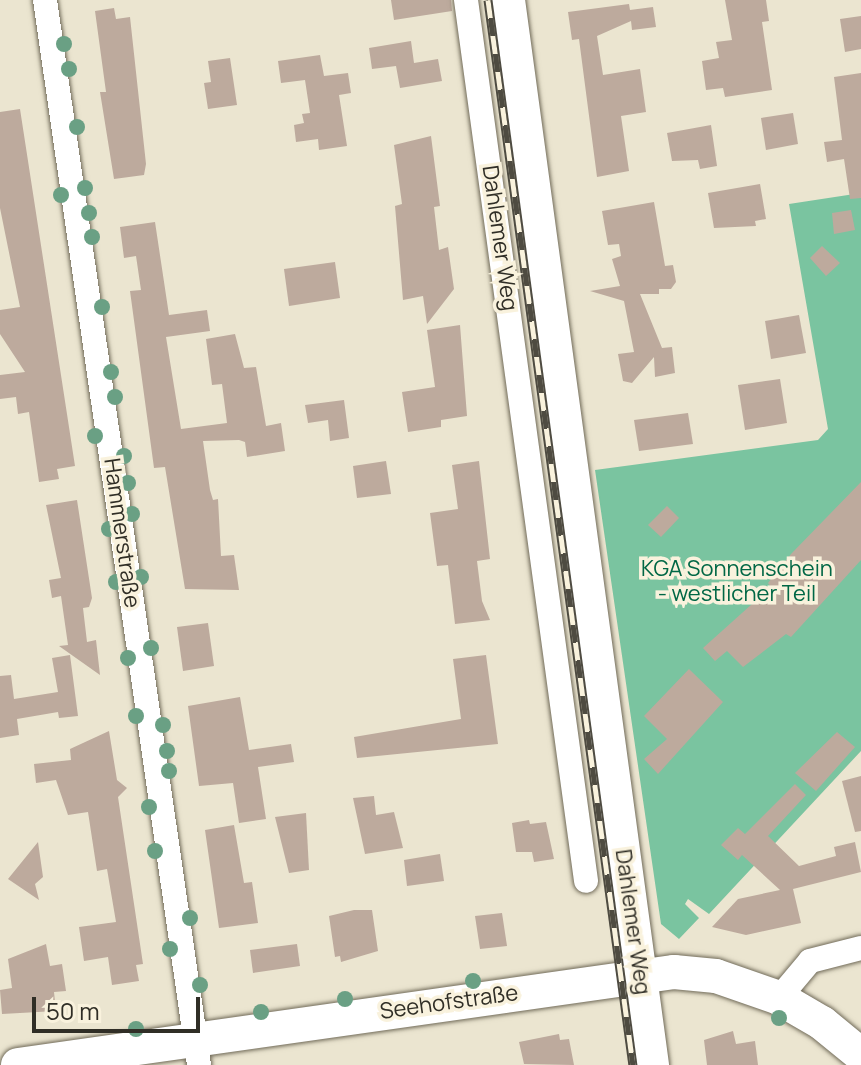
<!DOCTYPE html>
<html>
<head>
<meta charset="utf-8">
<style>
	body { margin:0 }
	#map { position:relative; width:861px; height:1065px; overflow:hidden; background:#ebe5d0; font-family:Manrope,sans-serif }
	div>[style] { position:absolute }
	.green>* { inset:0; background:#7ac4a0 }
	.building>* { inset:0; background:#bdaa9d }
	.roads { filter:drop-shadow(0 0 2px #716b59) drop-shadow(0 0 2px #716b59) }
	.street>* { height:24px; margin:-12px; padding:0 12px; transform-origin:12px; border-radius:12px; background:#fff }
	.secondary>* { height:34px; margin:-17px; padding:0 17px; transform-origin:17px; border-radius:17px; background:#fff }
	.rail>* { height:9px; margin-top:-4.5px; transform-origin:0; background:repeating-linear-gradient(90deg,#f9f2dd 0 18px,#4e4b41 0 36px); box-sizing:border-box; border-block:2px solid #4e4b41 }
	.trees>* { width:16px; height:16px; margin:-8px; border-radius:50%; background:#6aa084 }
	span { translate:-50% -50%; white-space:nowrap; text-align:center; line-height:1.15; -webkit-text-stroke:7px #f9f2dd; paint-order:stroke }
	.street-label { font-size:22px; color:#302e26 }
	.park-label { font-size:22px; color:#006745 }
	.scale { position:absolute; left:32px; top:997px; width:168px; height:36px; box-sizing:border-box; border:4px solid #302e26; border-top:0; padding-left:10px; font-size:24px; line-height:28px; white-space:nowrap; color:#302e26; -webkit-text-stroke:6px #f9f2dd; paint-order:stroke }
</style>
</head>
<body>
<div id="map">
	<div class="green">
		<i style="clip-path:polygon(861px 193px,861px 751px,709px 914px,688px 899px,685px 904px,699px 918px,679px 939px,661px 924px,595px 470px,818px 440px,828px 429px,789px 204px)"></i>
	</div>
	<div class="building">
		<i style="clip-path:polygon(391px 0,451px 0,452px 11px,394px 20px)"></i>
		<i style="clip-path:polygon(725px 0,766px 0,769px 21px,762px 22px,772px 90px,725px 97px,723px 88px,706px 90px,702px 61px,719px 58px,716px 42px,732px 40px)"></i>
		<i style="clip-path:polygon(629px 4px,630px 10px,653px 7px,656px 27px,632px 30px,631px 21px,597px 36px,603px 75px,640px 69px,646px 112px,621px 116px,629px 171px,597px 177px,579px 39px,572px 40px,568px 12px)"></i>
		<i style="clip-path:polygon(114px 8px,116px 19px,130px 17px,146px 164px,144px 175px,114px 179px,100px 92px,106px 92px,95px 11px)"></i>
		<i style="clip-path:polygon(861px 16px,861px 49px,845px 52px,840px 19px)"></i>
		<i style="clip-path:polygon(411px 41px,414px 63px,438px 59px,442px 81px,400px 88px,396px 66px,372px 69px,369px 48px)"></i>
		<i style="clip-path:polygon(320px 55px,324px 76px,348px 73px,351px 93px,339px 95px,347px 146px,319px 150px,318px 139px,296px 142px,294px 125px,304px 123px,302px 114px,310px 113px,305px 80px,281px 83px,278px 61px)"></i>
		<i style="clip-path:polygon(230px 58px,237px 105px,208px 109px,204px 83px,211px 82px,208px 61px)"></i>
		<i style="clip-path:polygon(861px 73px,861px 198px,850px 199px,844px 159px,827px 162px,824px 142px,842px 140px,834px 77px)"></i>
		<i style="clip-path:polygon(20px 109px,75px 466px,57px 469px,59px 479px,39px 482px,29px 412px,18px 414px,16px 397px,0 399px,0 375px,25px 372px,0 334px,0 310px,20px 307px,0 208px,0 112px)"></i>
		<i style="clip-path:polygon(793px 113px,798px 144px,766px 150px,761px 118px)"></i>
		<i style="clip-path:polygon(711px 125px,717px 166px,700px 169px,698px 160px,672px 161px,667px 133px)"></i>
		<i style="clip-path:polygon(431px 136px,440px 206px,434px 207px,439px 250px,448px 247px,454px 289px,427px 324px,423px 296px,403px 300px,395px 206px,402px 204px,394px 145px)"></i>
		<i style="clip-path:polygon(760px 184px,766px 219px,755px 221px,756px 226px,714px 228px,708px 193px)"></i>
		<i style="clip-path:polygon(654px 202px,665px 266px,673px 265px,676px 282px,671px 289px,659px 289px,659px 294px,640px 294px,662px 348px,672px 347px,675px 373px,655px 377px,654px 357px,632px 383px,623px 381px,618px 354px,634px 352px,624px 301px,590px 291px,620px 286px,612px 259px,621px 256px,619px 244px,608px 245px,602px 211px)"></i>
		<i style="clip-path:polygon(851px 210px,855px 230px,834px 234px,832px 213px)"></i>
		<i style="clip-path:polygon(155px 222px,169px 315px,207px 310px,210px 331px,166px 337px,181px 429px,227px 423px,222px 384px,212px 385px,206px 339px,235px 334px,244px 368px,256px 367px,266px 426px,281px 423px,285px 451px,247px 457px,245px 442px,239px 440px,203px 441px,210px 490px,213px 500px,218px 499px,221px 556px,234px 555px,239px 590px,185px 589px,165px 467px,154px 468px,130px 291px,141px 290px,136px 256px,124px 258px,120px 227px)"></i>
		<i style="clip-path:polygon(822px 246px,840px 263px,826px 276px,810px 258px)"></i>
		<i style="clip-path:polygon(335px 262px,340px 298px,289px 306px,284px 269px)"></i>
		<i style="clip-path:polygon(799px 315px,806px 353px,771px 359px,765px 321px)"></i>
		<i style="clip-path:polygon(460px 325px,467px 416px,441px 420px,441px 427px,408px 432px,402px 392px,435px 387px,427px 330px)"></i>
		<i style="clip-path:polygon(780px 379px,787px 423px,745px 430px,738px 385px)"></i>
		<i style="clip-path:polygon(344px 400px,349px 438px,330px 441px,328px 420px,308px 423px,305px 405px)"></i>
		<i style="clip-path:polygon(688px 413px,693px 444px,639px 451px,634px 420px)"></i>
		<i style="clip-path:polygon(386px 461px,391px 494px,357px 498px,353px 466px)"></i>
		<i style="clip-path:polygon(479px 461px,490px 559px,477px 561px,482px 601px,490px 620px,455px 624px,448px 565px,437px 566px,430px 513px,458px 509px,452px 465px)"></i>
		<i style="clip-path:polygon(861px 482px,861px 560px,791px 637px,786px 634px,743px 667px,727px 651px,715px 661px,703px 648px,771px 587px,768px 583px,791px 554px)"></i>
		<i style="clip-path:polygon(77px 500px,92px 598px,89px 607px,83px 608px,87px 642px,96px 640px,100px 675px,59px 646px,68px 645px,61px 596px,52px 598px,49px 580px,61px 578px,46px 505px)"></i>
		<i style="clip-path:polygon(667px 506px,679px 518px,661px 537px,648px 525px)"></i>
		<i style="clip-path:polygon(208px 623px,214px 666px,183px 671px,177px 627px)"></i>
		<i style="clip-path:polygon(70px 655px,78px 716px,59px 718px,58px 712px,17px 719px,19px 735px,0 738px,0 676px,11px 675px,14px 699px,58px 692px,52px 658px)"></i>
		<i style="clip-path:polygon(486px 655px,498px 744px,357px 758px,354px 737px,461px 719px,453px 659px)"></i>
		<i style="clip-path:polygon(689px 669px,723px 702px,658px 774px,644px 759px,667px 739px,644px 716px)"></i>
		<i style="clip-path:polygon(240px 697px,249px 750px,291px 744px,294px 762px,258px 767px,266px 819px,239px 823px,233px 783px,199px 786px,188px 706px)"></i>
		<i style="clip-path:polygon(109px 731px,117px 780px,127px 788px,118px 797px,143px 964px,136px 965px,139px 981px,112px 985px,108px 957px,84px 961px,79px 927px,116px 922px,107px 869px,97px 871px,88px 812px,68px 815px,56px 780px,36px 783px,34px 764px,71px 760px,70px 749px)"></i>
		<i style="clip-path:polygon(837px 732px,855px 747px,816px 791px,795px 773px)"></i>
		<i style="clip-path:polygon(861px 776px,861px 831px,855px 832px,842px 781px)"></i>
		<i style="clip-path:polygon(795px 784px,806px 795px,768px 836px,799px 866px,836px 856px,834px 847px,855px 842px,861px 872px,793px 889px,801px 923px,746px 935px,712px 927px,738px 899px,780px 890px,742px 855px,738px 860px,721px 845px,738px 828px,745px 834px)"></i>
		<i style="clip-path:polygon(374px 796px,376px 815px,394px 812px,403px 848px,365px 854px,353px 798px)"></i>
		<i style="clip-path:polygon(306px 813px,309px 870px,289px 873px,275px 817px)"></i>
		<i style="clip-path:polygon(529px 820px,530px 824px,546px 822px,554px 859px,534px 862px,532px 852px,516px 852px,512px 823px)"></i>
		<i style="clip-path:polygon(234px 825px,244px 883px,252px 882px,258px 923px,219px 928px,205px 830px)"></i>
		<i style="clip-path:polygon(38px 842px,43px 877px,35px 884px,39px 900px,8px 879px)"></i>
		<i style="clip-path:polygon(440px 854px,444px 881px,407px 886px,404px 860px)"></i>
		<i style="clip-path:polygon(354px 910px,372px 910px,378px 951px,341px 962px,340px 956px,335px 957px,329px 916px)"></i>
		<i style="clip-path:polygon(502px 913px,507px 946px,480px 949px,475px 916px)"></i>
		<i style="clip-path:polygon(46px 944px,50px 966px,62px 964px,66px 991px,54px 992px,56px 1011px,2px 1014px,0 990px,12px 988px,8px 959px)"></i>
		<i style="clip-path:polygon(297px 944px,300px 966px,253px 973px,250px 950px)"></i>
		<i style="clip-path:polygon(733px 1031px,736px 1044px,755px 1041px,758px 1065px,707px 1065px,704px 1040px)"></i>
		<i style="clip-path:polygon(559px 1034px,560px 1040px,569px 1039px,574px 1065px,524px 1064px,519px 1042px)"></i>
	</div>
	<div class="roads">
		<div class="street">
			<i style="left:45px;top:0;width:1076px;rotate:81.77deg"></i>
			<i style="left:466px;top:0;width:889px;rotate:82.24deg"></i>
			<i style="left:779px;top:998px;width:48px;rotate:-50deg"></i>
			<i style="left:810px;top:961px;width:53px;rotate:-14.3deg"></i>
		</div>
		<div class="secondary">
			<i style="left:508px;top:0;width:1075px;rotate:82.3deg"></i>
			<i style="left:18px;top:1065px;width:663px;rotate:-8.07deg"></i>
			<i style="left:674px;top:972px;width:42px;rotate:5.4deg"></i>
			<i style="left:716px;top:976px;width:67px;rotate:19.2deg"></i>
			<i style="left:779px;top:998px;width:50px;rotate:30.2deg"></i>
			<i style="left:822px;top:1023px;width:50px;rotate:39.4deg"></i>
		</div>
	</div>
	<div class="rail">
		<i style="left:488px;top:0;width:1075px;rotate:82.25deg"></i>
	</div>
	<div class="trees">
		<i style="left:64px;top:44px"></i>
		<i style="left:69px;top:69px"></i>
		<i style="left:77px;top:127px"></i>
		<i style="left:85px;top:188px"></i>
		<i style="left:61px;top:195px"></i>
		<i style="left:89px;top:213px"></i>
		<i style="left:92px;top:237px"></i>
		<i style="left:102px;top:307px"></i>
		<i style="left:111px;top:372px"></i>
		<i style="left:115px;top:397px"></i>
		<i style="left:95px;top:436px"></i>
		<i style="left:124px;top:456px"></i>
		<i style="left:128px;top:483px"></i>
		<i style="left:132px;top:514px"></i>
		<i style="left:109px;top:529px"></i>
		<i style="left:141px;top:577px"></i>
		<i style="left:116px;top:582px"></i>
		<i style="left:151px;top:648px"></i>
		<i style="left:128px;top:658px"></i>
		<i style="left:136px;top:716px"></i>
		<i style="left:163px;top:725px"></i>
		<i style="left:167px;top:751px"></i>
		<i style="left:169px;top:771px"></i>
		<i style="left:149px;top:807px"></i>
		<i style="left:155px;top:851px"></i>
		<i style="left:190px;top:918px"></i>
		<i style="left:170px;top:949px"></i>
		<i style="left:473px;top:981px"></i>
		<i style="left:200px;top:985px"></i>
		<i style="left:345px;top:999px"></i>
		<i style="left:261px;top:1012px"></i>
		<i style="left:779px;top:1018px"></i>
		<i style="left:136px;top:1029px"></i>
	</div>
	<div class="street-label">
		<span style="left:500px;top:238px;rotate:82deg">Dahlemer Weg</span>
		<span style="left:122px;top:533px;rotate:82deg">Hammerstraße</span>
		<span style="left:633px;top:922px;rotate:82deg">Dahlemer Weg</span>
		<span style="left:449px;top:1002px;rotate:-8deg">Seehofstraße</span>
	</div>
	<div class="park-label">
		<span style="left:737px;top:581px">KGA Sonnenschein<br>- westlicher Teil</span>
	</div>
	<div class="scale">50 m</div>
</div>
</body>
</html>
